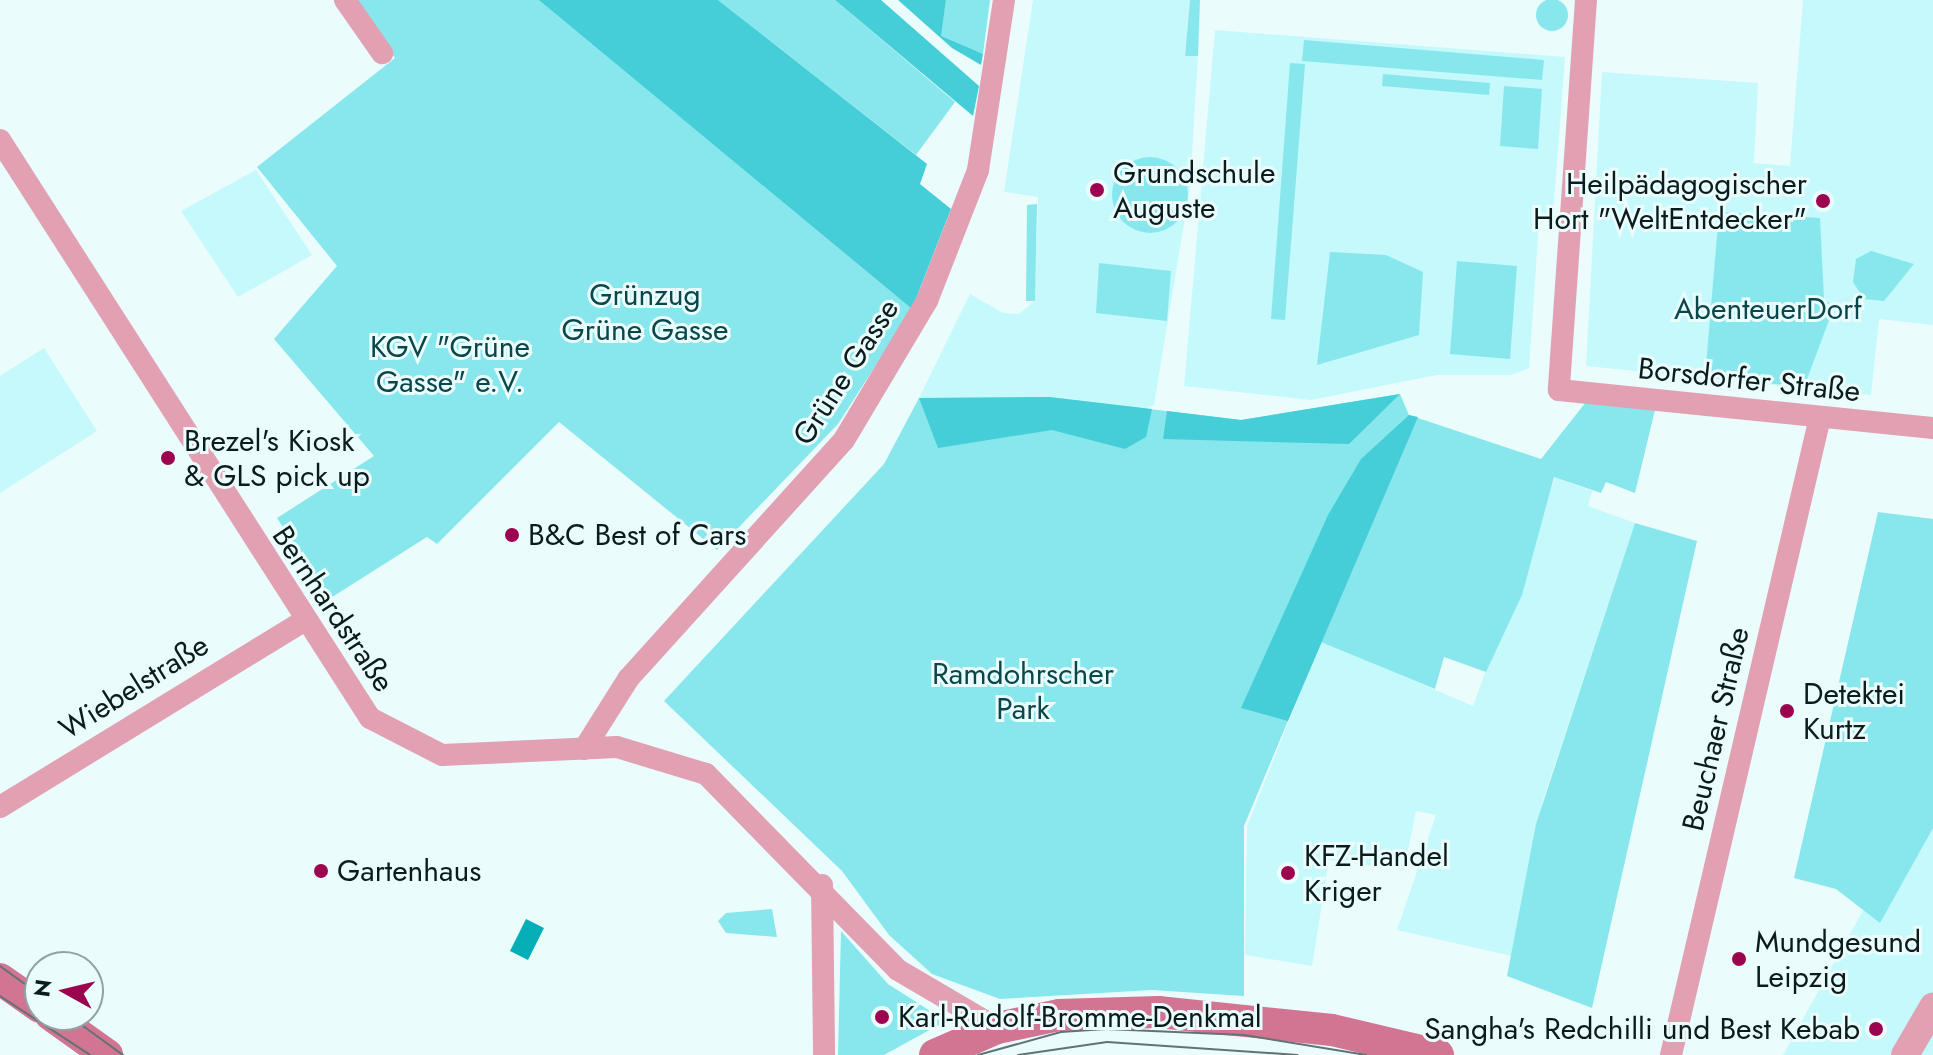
<!DOCTYPE html>
<html>
<head>
<meta charset="utf-8">
<style>
	body { margin:0 }
	#map { position:relative; width:1933px; height:1055px; overflow:hidden; background:#ebfcfd; font-family:Jost,sans-serif }
	div>[style] { position:absolute }
	.built>* { inset:0; background:#c5f9fc }
	.green>* { inset:0; background:#88e7ed }
	.round { border-radius:50% }
	.forest>* { inset:0; background:#45ced7 }
	.water>* { inset:0; background:#06aeb7 }
	.minor>* { height:22px; margin:-11px; padding:0 11px; transform-origin:11px; border-radius:11px; background:#e1a1b3 }
	.tertiary>* { height:28px; margin:-14px; padding:0 14px; transform-origin:14px; border-radius:14px; background:#e1a1b3 }
	.secondary>* { height:32px; margin:-16px; padding:0 16px; transform-origin:16px; border-radius:16px; background:#d17592 }
	.tram>* { height:2px; margin:-1px; padding:0 1px; transform-origin:1px; border-radius:1px; background:#637375 }
	.dots>* { width:22px; height:22px; translate:-50% -50%; box-sizing:border-box; border:4px solid #ebfcfd; border-radius:50% }
	span { translate:-50% -50%; white-space:nowrap; text-align:center; line-height:1.15; -webkit-text-stroke:6px #ebfcfd; paint-order:stroke }
	.poi-label { font-size:30px; color:#0c1b1d }
	.left { translate:0 -50%; text-align:left }
	.right { translate:-100% -50%; text-align:right }
	.park-label { font-size:30px; color:#09474b }
	.street-label { font-size:30px; color:#0c1b1d }
	.north { position:absolute; left:24px; top:951px; width:80px; height:80px; box-sizing:border-box; background:#ebfcfd; border:2px solid #92a2a3; border-radius:50%; rotate:278deg; font-size:22px; font-weight:700; line-height:32px; text-align:center; color:#0c1b1d }
	.north::after { content:''; display:block; margin:auto; width:28px; height:36px; background:#9d0450; clip-path:polygon(50% 0,100% 100%,50% 72%,0 100%) }
</style>
</head>
<body>
<div id="map">
	<div class="built">
		<i style="clip-path:polygon(1033px 0,1190px 0,1185px 55px,1198px 56px,1190px 187px,1154px 405px,1146px 408px,919px 398px,970px 294px,1003px 313px,1019px 314px,1035px 300px,1038px 197px,1004px 192px)"></i>
		<i style="clip-path:polygon(1803px 0,1933px 0,1933px 325px,1879px 319px,1871px 395px,1586px 366px,1602px 72px,1758px 83px,1754px 163px,1790px 166px)"></i>
		<i style="clip-path:polygon(1215px 30px,1565px 57px,1553px 214px,1539px 223px,1529px 368px,1511px 375px,1437px 375px,1311px 400px,1184px 386px)"></i>
		<i style="clip-path:polygon(256px 170px,312px 255px,238px 297px,181px 211px)"></i>
		<i style="clip-path:polygon(44px 348px,97px 431px,0 493px,0 376px)"></i>
		<i style="clip-path:polygon(1555px 477px,1592px 491px,1588px 506px,1635px 523px,1542px 803px,1512px 956px,1397px 930px,1436px 815px,1416px 811px,1404px 870px,1329px 860px,1312px 966px,1245px 955px,1247px 826px,1321px 641px,1473px 706px)"></i>
		<i style="clip-path:polygon(1933px 784px,1933px 1055px,1783px 1055px)"></i>
	</div>
	<div class="green">
		<i class="round" style="left:1536px;top:-1px;width:32px;height:32px"></i>
		<i style="clip-path:polygon(353px 0,540px 0,912px 309px,838px 424px,717px 550px,559px 422px,437px 544px,427px 537px,329px 599px,277px 518px,374px 456px,274px 339px,337px 266px,257px 167px,395px 58px)"></i>
		<i style="clip-path:polygon(718px 0,835px 0,955px 102px,916px 155px)"></i>
		<i style="clip-path:polygon(946px 0,990px 0,983px 54px,940px 37px)"></i>
		<i style="clip-path:polygon(1190px 0,1200px 0,1198px 56px,1185px 56px)"></i>
		<i style="clip-path:polygon(1304px 40px,1544px 60px,1542px 80px,1302px 61px)"></i>
		<i style="clip-path:polygon(1290px 63px,1305px 64px,1285px 320px,1271px 319px)"></i>
		<i style="clip-path:polygon(1383px 74px,1490px 83px,1489px 95px,1382px 86px)"></i>
		<i style="clip-path:polygon(1504px 86px,1542px 89px,1538px 149px,1500px 146px)"></i>
		<i class="round" style="left:1112px;top:157px;width:76px;height:76px"></i>
		<i style="clip-path:polygon(1037px 204px,1035px 301px,1026px 301px,1027px 205px)"></i>
		<i style="clip-path:polygon(1719px 212px,1820px 218px,1824px 299px,1834px 307px,1804px 387px,1705px 377px)"></i>
		<i style="clip-path:polygon(1871px 251px,1914px 264px,1884px 301px,1864px 299px,1853px 282px,1856px 259px)"></i>
		<i style="clip-path:polygon(1330px 252px,1386px 255px,1423px 272px,1419px 335px,1317px 365px)"></i>
		<i style="clip-path:polygon(1457px 261px,1517px 266px,1510px 359px,1450px 354px)"></i>
		<i style="clip-path:polygon(1099px 263px,1171px 271px,1167px 321px,1096px 313px)"></i>
		<i style="clip-path:polygon(1400px 394px,1409px 415px,1541px 459px,1586px 402px,1655px 410px,1635px 493px,1606px 482px,1601px 493px,1554px 477px,1522px 595px,1486px 672px,1444px 657px,1435px 689px,1321px 642px,1244px 826px,1244px 996px,1152px 990px,1000px 999px,932px 974px,889px 935px,842px 871px,664px 701px,884px 464px,919px 398px,1049px 397px,1241px 420px)"></i>
		<i style="clip-path:polygon(1878px 512px,1933px 519px,1933px 828px,1880px 923px,1836px 889px,1794px 878px)"></i>
		<i style="clip-path:polygon(1635px 523px,1697px 541px,1592px 1008px,1507px 976px,1536px 824px)"></i>
		<i style="clip-path:polygon(772px 909px,777px 937px,726px 933px,718px 921px,726px 913px)"></i>
		<i style="clip-path:polygon(841px 931px,888px 984px,946px 1021px,884px 1055px,838px 1055px)"></i>
	</div>
	<div class="forest">
		<i style="clip-path:polygon(539px 0,718px 0,927px 164px,920px 184px,951px 209px,912px 309px)"></i>
		<i style="clip-path:polygon(835px 0,881px 0,979px 86px,973px 116px)"></i>
		<i style="clip-path:polygon(898px 0,946px 0,941px 36px,983px 54px,981px 65px,952px 48px)"></i>
		<i style="clip-path:polygon(1400px 394px,1349px 444px,1163px 439px,1167px 411px,1241px 420px)"></i>
		<i style="clip-path:polygon(1049px 397px,1152px 409px,1146px 437px,1125px 449px,1052px 430px,938px 448px,919px 398px)"></i>
		<i style="clip-path:polygon(1409px 415px,1418px 417px,1288px 721px,1241px 708px,1328px 515px,1361px 459px)"></i>
	</div>
	<div class="water">
		<i style="clip-path:polygon(526px 919px,544px 928px,528px 960px,510px 951px)"></i>
	</div>
	<div class="minor">
		<i style="left:345px;top:0;width:65px;rotate:55.1deg"></i>
		<i style="left:1586px;top:0;width:391px;rotate:94deg"></i>
		<i style="left:1559px;top:390px;width:376px;rotate:5.8deg"></i>
		<i style="left:0;top:140px;width:686px;rotate:57.38deg"></i>
		<i style="left:370px;top:718px;width:81px;rotate:27.2deg"></i>
		<i style="left:442px;top:755px;width:175px;rotate:-2.6deg"></i>
		<i style="left:617px;top:747px;width:93px;rotate:16.9deg"></i>
		<i style="left:706px;top:774px;width:274px;rotate:45.6deg"></i>
		<i style="left:898px;top:970px;width:115px;rotate:30.4deg"></i>
		<i style="left:584px;top:749px;width:83px;rotate:-57.8deg"></i>
		<i style="left:628px;top:679px;width:322px;rotate:-47.9deg"></i>
		<i style="left:844px;top:440px;width:162px;rotate:-59.2deg"></i>
		<i style="left:927px;top:301px;width:141px;rotate:-68.7deg"></i>
		<i style="left:978px;top:170px;width:172px;rotate:-81.3deg"></i>
		<i style="left:0;top:807px;width:354px;rotate:-31.5deg"></i>
		<i style="left:822px;top:885px;width:170px;rotate:89.3deg"></i>
		<i style="left:1671px;top:1055px;width:655px;rotate:-76.85deg"></i>
	</div>
	<div class="tertiary">
		<i style="left:1905px;top:1055px;width:56px;rotate:-59.7deg"></i>
	</div>
	<div class="secondary">
		<i style="left:0;top:979px;width:49px;rotate:35deg"></i>
		<i style="left:51px;top:1015px;width:69px;rotate:35.5deg"></i>
		<i style="left:935px;top:1055px;width:68px;rotate:-23.5deg"></i>
		<i style="left:997px;top:1028px;width:63px;rotate:-11.8deg"></i>
		<i style="left:1059px;top:1015px;width:99px;rotate:-1.7deg"></i>
		<i style="left:1158px;top:1012px;width:175px;rotate:5.9deg"></i>
		<i style="left:1332px;top:1030px;width:109px;rotate:13.3deg"></i>
	</div>
	<div class="tram">
		<i style="left:0;top:966px;width:49px;rotate:35.9deg"></i>
		<i style="left:0;top:996px;width:108px;rotate:33.2deg"></i>
		<i style="left:68px;top:1015px;width:68px;rotate:36deg"></i>
		<i style="left:978px;top:1055px;width:86px;rotate:-15.5deg"></i>
		<i style="left:1061px;top:1032px;width:45px;rotate:-3.8deg"></i>
		<i style="left:1106px;top:1029px;width:138px;rotate:2.5deg"></i>
		<i style="left:1244px;top:1035px;width:124px;rotate:9.3deg"></i>
		<i style="left:1018px;top:1055px;width:90px;rotate:-8.3deg"></i>
		<i style="left:1107px;top:1042px;width:191px;rotate:3.9deg"></i>
	</div>
	<div class="dots">
		<i style="left:1097px;top:190px;background:#9d0450"></i>
		<i style="left:1823px;top:201px;background:#9d0450"></i>
		<i style="left:168px;top:458px;background:#9d0450"></i>
		<i style="left:512px;top:535px;background:#9d0450"></i>
		<i style="left:1787px;top:711px;background:#9d0450"></i>
		<i style="left:321px;top:871px;background:#9d0450"></i>
		<i style="left:1288px;top:873px;background:#9d0450"></i>
		<i style="left:1739px;top:959px;background:#9d0450"></i>
		<i style="left:882px;top:1017px;background:#9d0450"></i>
		<i style="left:1876px;top:1029px;background:#9d0450"></i>
	</div>
	<div class="poi-label">
		<span class="left" style="left:1113px;top:190px">Grundschule<br>Auguste</span>
		<span class="right" style="left:1807px;top:201px">Heilpädagogischer<br>Hort "WeltEntdecker"</span>
		<span class="left" style="left:184px;top:458px">Brezel's Kiosk<br>&amp; GLS pick up</span>
		<span class="left" style="left:528px;top:535px">B&amp;C Best of Cars</span>
		<span class="left" style="left:1803px;top:711px">Detektei<br>Kurtz</span>
		<span class="left" style="left:1304px;top:873px">KFZ-Handel<br>Kriger</span>
		<span class="left" style="left:337px;top:871px">Gartenhaus</span>
		<span class="left" style="left:1755px;top:959px">Mundgesund<br>Leipzig</span>
		<span class="left" style="left:898px;top:1017px">Karl-Rudolf-Bromme-Denkmal</span>
		<span class="right" style="left:1860px;top:1029px">Sangha's Redchilli und Best Kebab</span>
	</div>
	<div class="park-label">
		<span style="left:645px;top:312px">Grünzug<br>Grüne Gasse</span>
		<span style="left:1768px;top:309px">AbenteuerDorf</span>
		<span style="left:450px;top:364px">KGV "Grüne<br>Gasse" e.V.</span>
		<span style="left:1023px;top:691px">Ramdohrscher<br>Park</span>
	</div>
	<div class="street-label">
		<span style="left:846px;top:372px;rotate:-57deg">Grüne Gasse</span>
		<span style="left:1749px;top:380px;rotate:6deg">Borsdorfer Straße</span>
		<span style="left:333px;top:609px;rotate:56deg">Bernhardstraße</span>
		<span style="left:134px;top:687px;rotate:-32deg">Wiebelstraße</span>
		<span style="left:1716px;top:729px;rotate:-77deg">Beuchaer Straße</span>
	</div>
	<div class="north">N</div>
</div>
</body>
</html>
